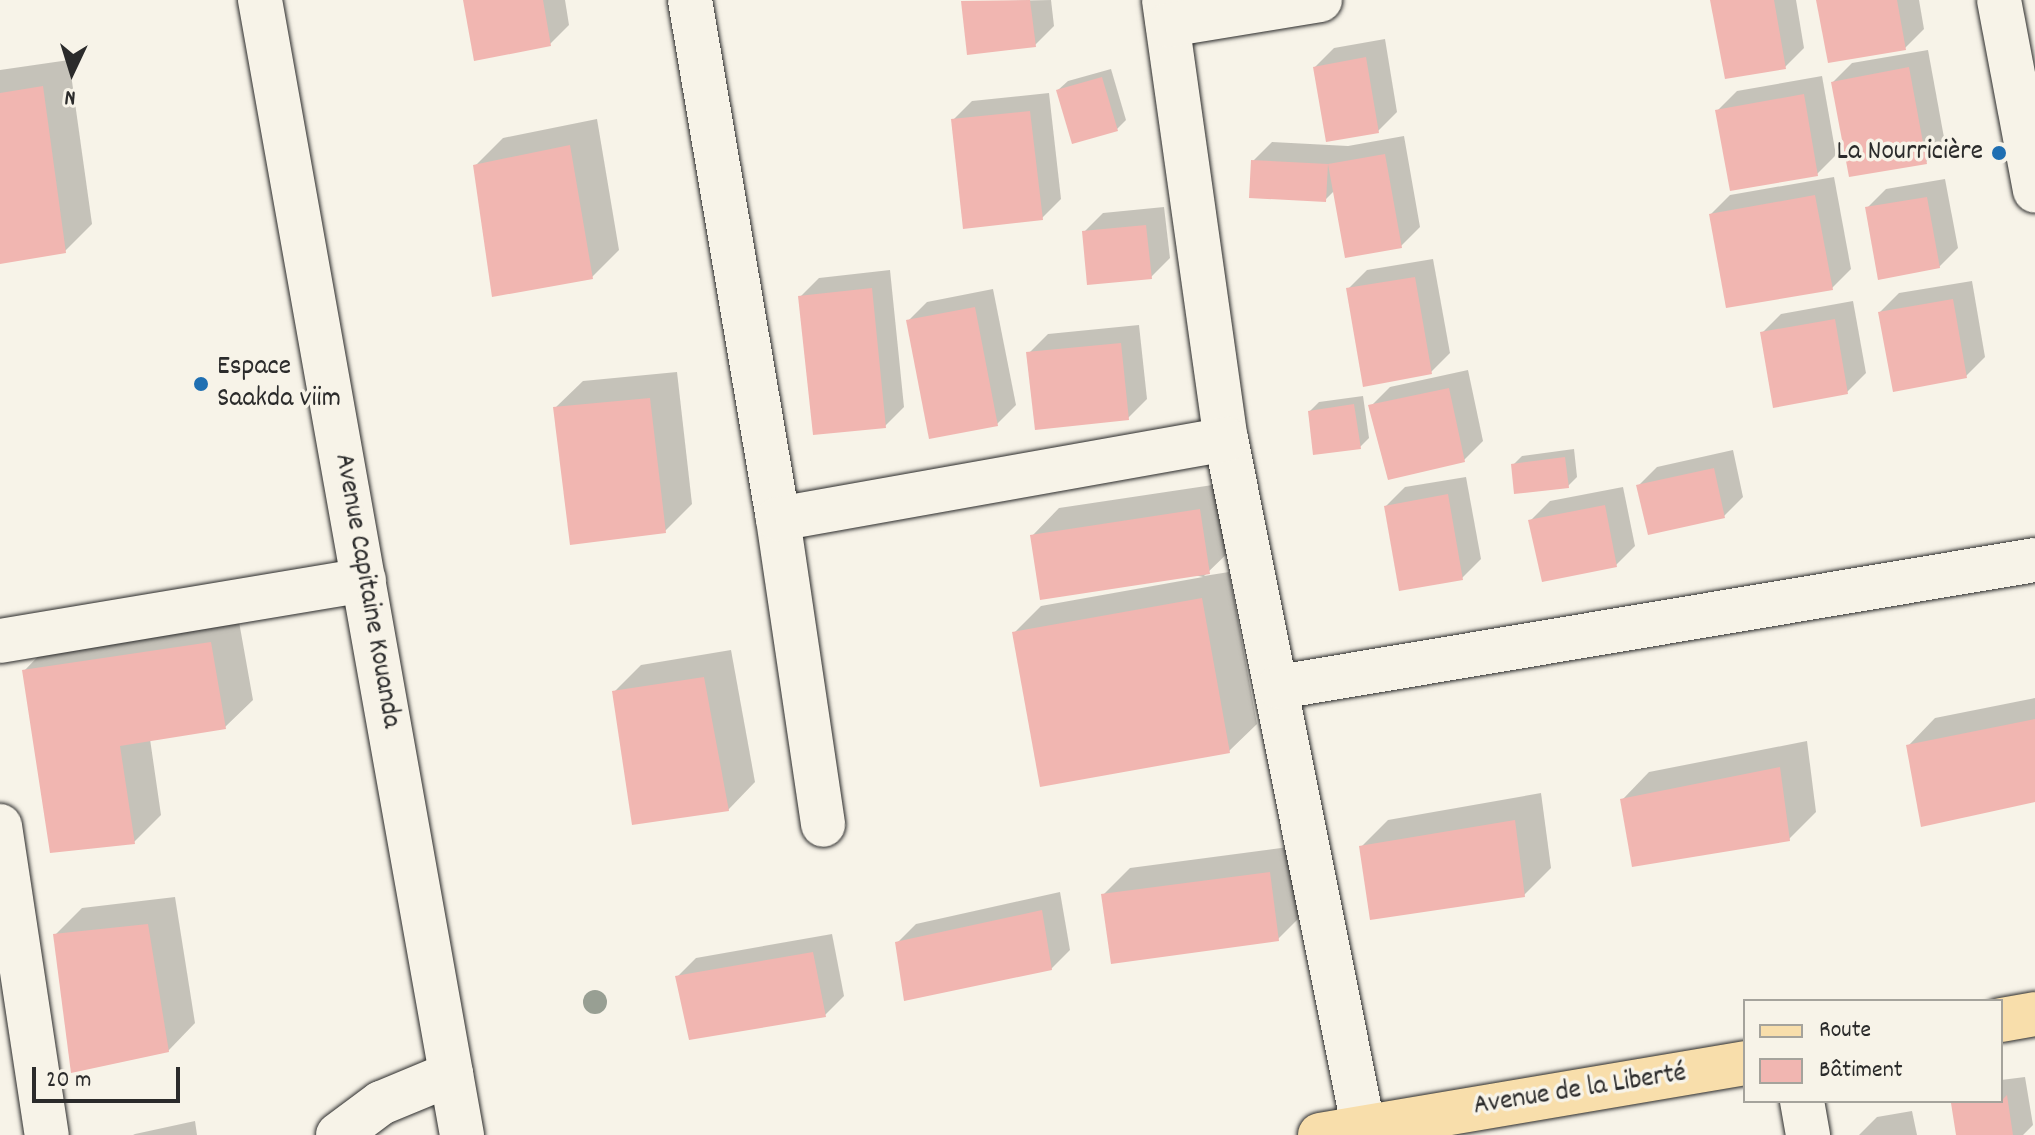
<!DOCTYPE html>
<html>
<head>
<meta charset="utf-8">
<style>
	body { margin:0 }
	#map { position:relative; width:2035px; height:1135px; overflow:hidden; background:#f7f3e8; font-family:Dekko,sans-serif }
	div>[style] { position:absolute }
	.shadow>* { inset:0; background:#0003 }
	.building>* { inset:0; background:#f1b6b1 }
	.roads { filter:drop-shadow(0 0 2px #2b2b2b) drop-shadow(0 0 2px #2b2b2b) }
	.minor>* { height:44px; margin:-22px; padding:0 22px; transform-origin:22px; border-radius:22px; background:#f7f3e8 }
	.major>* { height:44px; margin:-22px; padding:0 22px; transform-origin:22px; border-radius:22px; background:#f8deab }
	.trees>* { width:24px; height:24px; margin:-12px; border-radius:50%; background:#989f93 }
	.dots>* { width:22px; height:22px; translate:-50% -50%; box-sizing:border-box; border:4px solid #f7f3e8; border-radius:50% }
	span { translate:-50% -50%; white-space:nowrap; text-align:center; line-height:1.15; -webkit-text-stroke:7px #f7f3e8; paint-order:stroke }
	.poi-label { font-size:28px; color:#2b2b2b }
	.right { translate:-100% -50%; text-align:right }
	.left { translate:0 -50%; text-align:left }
	.street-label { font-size:28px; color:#2b2b2b }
	.legend { position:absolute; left:1743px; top:999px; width:260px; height:104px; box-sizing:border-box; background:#f7f3e8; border:2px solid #a5a39c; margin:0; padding:10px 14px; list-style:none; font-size:24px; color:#2b2b2b }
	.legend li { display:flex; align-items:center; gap:16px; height:40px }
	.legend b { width:40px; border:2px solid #a5a39c }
	.north { position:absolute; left:32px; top:32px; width:80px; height:80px; -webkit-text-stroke:6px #f7f3e8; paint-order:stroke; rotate:184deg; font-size:22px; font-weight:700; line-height:32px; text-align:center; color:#2b2b2b }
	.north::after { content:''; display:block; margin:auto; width:28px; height:36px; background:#2b2b2b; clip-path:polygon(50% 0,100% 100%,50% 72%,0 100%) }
	.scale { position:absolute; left:32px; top:1067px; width:148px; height:36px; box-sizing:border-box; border:4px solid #2b2b2b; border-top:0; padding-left:10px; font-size:24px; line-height:28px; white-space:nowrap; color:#2b2b2b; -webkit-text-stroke:6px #f7f3e8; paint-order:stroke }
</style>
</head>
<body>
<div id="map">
	<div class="shadow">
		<i style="clip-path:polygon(465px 0,565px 0,569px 25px,550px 44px)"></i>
		<i style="clip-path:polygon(1051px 0,1054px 26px,1035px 45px,963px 2px)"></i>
		<i style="clip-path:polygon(1712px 0,1796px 0,1804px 48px,1785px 67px)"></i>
		<i style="clip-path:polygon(1818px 0,1919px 0,1924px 29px,1905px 48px)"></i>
		<i style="clip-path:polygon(1385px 39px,1397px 112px,1378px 131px,1315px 67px,1334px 48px)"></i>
		<i style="clip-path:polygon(1928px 50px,1945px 143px,1926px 162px,1833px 82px,1852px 63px)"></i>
		<i style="clip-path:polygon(69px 60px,92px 224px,65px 251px,0 262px,0 70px)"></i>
		<i style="clip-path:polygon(1111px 69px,1126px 120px,1117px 129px,1058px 90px,1068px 81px)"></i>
		<i style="clip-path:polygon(1822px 76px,1836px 155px,1817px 174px,1718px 110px,1737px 91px)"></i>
		<i style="clip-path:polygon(1049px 93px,1061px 199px,1042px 218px,953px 120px,972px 101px)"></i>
		<i style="clip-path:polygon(597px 119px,619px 250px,592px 277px,475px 166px,503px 138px)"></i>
		<i style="clip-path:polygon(1404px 136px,1420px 227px,1401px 246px,1335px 190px,1325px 200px,1253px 161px,1272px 142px,1348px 146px)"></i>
		<i style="clip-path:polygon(1834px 177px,1851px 269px,1832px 288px,1711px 214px,1730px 195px)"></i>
		<i style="clip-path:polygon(1945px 179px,1958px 248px,1939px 267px,1867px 208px,1886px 189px)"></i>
		<i style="clip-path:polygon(1164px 207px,1170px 258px,1151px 277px,1084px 232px,1103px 213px)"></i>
		<i style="clip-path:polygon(1433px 259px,1450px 353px,1431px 372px,1348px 289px,1367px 270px)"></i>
		<i style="clip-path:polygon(890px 270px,904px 407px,885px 426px,800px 297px,819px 278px)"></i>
		<i style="clip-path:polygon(1972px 281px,1985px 357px,1966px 376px,1880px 312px,1899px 293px)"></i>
		<i style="clip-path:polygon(993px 289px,1016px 405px,997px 424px,908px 321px,927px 302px)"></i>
		<i style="clip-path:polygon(1853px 301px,1866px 373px,1847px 392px,1762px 333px,1781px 314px)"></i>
		<i style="clip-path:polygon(1139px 325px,1147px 399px,1128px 418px,1029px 353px,1048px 334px)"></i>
		<i style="clip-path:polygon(1468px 370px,1483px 441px,1464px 460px,1371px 406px,1390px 387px)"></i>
		<i style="clip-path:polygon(677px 372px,692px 504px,665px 531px,555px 408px,583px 381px)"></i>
		<i style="clip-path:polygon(1363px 396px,1369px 438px,1360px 447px,1310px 411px,1319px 402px)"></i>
		<i style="clip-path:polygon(1574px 449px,1577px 477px,1568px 486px,1513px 465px,1522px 456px)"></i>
		<i style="clip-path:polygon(1733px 450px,1743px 497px,1724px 516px,1638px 486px,1657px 467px)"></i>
		<i style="clip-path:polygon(1466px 477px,1481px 559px,1462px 578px,1386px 506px,1405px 487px)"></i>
		<i style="clip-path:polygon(1226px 483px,1236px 545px,1204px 576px,1229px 572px,1257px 724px,1229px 751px,1014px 633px,1041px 606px,1203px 577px,1032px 536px,1059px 508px)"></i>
		<i style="clip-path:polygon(1623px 487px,1635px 546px,1616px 565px,1531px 520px,1550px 501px)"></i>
		<i style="clip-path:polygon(238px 616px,253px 700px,225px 727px,150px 739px,161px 815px,134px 842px,24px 671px,51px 643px)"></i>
		<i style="clip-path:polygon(731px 650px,755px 782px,728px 810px,614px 692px,641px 665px)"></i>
		<i style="clip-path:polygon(2035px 698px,2035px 800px,1908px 746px,1935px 718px)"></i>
		<i style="clip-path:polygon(1807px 741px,1816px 812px,1789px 839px,1622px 800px,1649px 772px)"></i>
		<i style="clip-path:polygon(1541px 793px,1551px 868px,1524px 895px,1361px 847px,1388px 820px)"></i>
		<i style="clip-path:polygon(1296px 846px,1305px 912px,1278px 939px,1103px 895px,1130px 868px)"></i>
		<i style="clip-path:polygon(1060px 892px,1070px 950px,1051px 969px,897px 943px,916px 924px)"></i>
		<i style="clip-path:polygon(175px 897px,195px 1023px,168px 1051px,55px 935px,82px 908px)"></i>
		<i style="clip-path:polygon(832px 934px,844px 996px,825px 1015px,677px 977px,696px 958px)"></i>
		<i style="clip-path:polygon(2025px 1077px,2033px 1125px,2023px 1135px,1958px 1135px,1956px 1101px,2001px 1101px,2001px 1080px)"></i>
		<i style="clip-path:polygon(1912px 1111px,1917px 1135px,1859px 1135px,1877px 1117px)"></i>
		<i style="clip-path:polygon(195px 1121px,197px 1135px,133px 1135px,135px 1134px)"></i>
	</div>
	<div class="building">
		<i style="clip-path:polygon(463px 0,543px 0,551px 46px,474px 61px)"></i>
		<i style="clip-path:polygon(1030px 0,1036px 47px,967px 55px,961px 1px)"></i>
		<i style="clip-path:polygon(1710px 0,1774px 0,1786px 69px,1725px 79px)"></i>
		<i style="clip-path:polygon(1816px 0,1897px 0,1906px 50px,1828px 63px)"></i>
		<i style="clip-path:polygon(1366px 57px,1379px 133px,1326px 142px,1313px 67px)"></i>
		<i style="clip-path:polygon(1909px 67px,1927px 164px,1849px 177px,1831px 82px)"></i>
		<i style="clip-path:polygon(1102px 77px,1118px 131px,1072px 144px,1056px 90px)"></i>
		<i style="clip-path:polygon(43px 86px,66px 253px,0 264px,0 93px)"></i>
		<i style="clip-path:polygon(1804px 94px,1818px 176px,1730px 191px,1715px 110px)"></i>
		<i style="clip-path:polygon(1030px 111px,1043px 220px,963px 229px,951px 119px)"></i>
		<i style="clip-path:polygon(570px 145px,593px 279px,492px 297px,473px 165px)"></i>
		<i style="clip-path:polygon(1385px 154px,1402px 248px,1345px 258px,1328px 164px,1326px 202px,1249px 198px,1251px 160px,1328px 164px)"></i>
		<i style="clip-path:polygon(1815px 195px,1833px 290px,1726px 308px,1709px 214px)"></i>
		<i style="clip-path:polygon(1927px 197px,1940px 268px,1878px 280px,1865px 207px)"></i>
		<i style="clip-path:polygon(1146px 225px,1152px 279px,1087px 285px,1082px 231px)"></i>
		<i style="clip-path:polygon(1415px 277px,1432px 374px,1363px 387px,1346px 288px)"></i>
		<i style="clip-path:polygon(872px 288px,886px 428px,813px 435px,798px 296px)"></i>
		<i style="clip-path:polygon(1953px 299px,1967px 378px,1893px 392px,1878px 312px)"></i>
		<i style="clip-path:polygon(975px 307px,998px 426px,929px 439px,906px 320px)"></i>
		<i style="clip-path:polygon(1835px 319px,1848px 394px,1773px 408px,1760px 332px)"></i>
		<i style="clip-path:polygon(1121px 343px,1129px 420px,1035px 430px,1026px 352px)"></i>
		<i style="clip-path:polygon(1449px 388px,1465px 462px,1388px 480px,1368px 405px)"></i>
		<i style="clip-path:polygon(650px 398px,666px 533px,570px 545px,553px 407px)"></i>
		<i style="clip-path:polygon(1354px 404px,1361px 449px,1313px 455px,1308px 411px)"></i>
		<i style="clip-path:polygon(1565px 457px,1569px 488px,1514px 494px,1511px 464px)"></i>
		<i style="clip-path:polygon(1714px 468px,1725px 518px,1648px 535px,1636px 485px)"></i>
		<i style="clip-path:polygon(1448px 494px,1463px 580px,1399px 591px,1384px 506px)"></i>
		<i style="clip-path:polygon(1605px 505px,1617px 567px,1542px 582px,1528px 520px)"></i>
		<i style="clip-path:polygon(1200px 509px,1210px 574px,1040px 600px,1030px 535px)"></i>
		<i style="clip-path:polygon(1202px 598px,1230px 753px,1040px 787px,1012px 632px)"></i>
		<i style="clip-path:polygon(211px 642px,226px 729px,120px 746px,135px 844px,50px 853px,22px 670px)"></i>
		<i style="clip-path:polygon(704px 677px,729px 811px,632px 825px,612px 691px)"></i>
		<i style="clip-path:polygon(2035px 719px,2035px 802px,1921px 827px,1906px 745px)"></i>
		<i style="clip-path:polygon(1780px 767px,1790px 841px,1632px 867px,1620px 799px)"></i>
		<i style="clip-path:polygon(1515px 820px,1525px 897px,1370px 920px,1359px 846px)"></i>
		<i style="clip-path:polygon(1270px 872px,1279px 941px,1111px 964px,1101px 894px)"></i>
		<i style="clip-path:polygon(1042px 910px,1052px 970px,904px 1001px,895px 942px)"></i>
		<i style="clip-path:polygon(148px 924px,169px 1052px,71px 1073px,53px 934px)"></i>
		<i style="clip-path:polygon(813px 952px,826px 1017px,689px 1040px,675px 976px)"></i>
		<i style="clip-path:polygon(2007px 1095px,2013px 1135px,1956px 1135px,1951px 1103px,2001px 1101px)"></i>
	</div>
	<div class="roads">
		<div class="minor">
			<i style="left:260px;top:0;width:1153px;rotate:79.91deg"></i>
			<i style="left:690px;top:0;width:526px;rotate:80.38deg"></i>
			<i style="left:778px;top:519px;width:309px;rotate:81.6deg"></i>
			<i style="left:1164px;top:0;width:443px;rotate:82deg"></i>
			<i style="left:1226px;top:439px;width:710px;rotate:78.71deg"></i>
			<i style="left:1999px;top:0;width:194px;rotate:79.3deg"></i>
			<i style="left:1168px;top:25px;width:154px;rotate:-9.3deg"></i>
			<i style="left:778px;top:519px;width:455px;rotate:-10.1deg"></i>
			<i style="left:0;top:641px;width:369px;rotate:-9.5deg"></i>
			<i style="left:1279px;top:687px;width:767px;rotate:-9.54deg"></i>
			<i style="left:0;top:826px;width:313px;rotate:81.4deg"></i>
			<i style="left:1802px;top:1101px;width:35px;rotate:80deg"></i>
			<i style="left:338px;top:1135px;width:54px;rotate:-36.7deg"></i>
			<i style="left:381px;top:1103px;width:76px;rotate:-22.5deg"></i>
		</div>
		<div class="major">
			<i style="left:2001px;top:1020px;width:35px;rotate:-10deg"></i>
			<i style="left:1320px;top:1135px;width:431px;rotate:-9.6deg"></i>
		</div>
	</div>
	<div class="trees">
		<i style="left:595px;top:1002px"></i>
	</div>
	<div class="dots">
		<i style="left:1999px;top:153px;background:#1f6fb2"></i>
		<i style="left:201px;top:384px;background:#1f6fb2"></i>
	</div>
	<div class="poi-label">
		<span class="right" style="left:1983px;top:153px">La Nourricière</span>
		<span class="left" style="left:217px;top:384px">Espace<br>Saakda viim</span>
	</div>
	<div class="street-label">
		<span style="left:366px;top:591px;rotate:80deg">Avenue Capitaine Kouanda</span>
		<span style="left:1580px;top:1091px;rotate:-9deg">Avenue de la Liberté</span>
	</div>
	<ul class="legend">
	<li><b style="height:10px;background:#f8deab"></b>Route</li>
	<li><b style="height:22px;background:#f1b6b1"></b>Bâtiment</li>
	</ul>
	<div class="north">N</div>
	<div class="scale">20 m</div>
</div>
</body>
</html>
